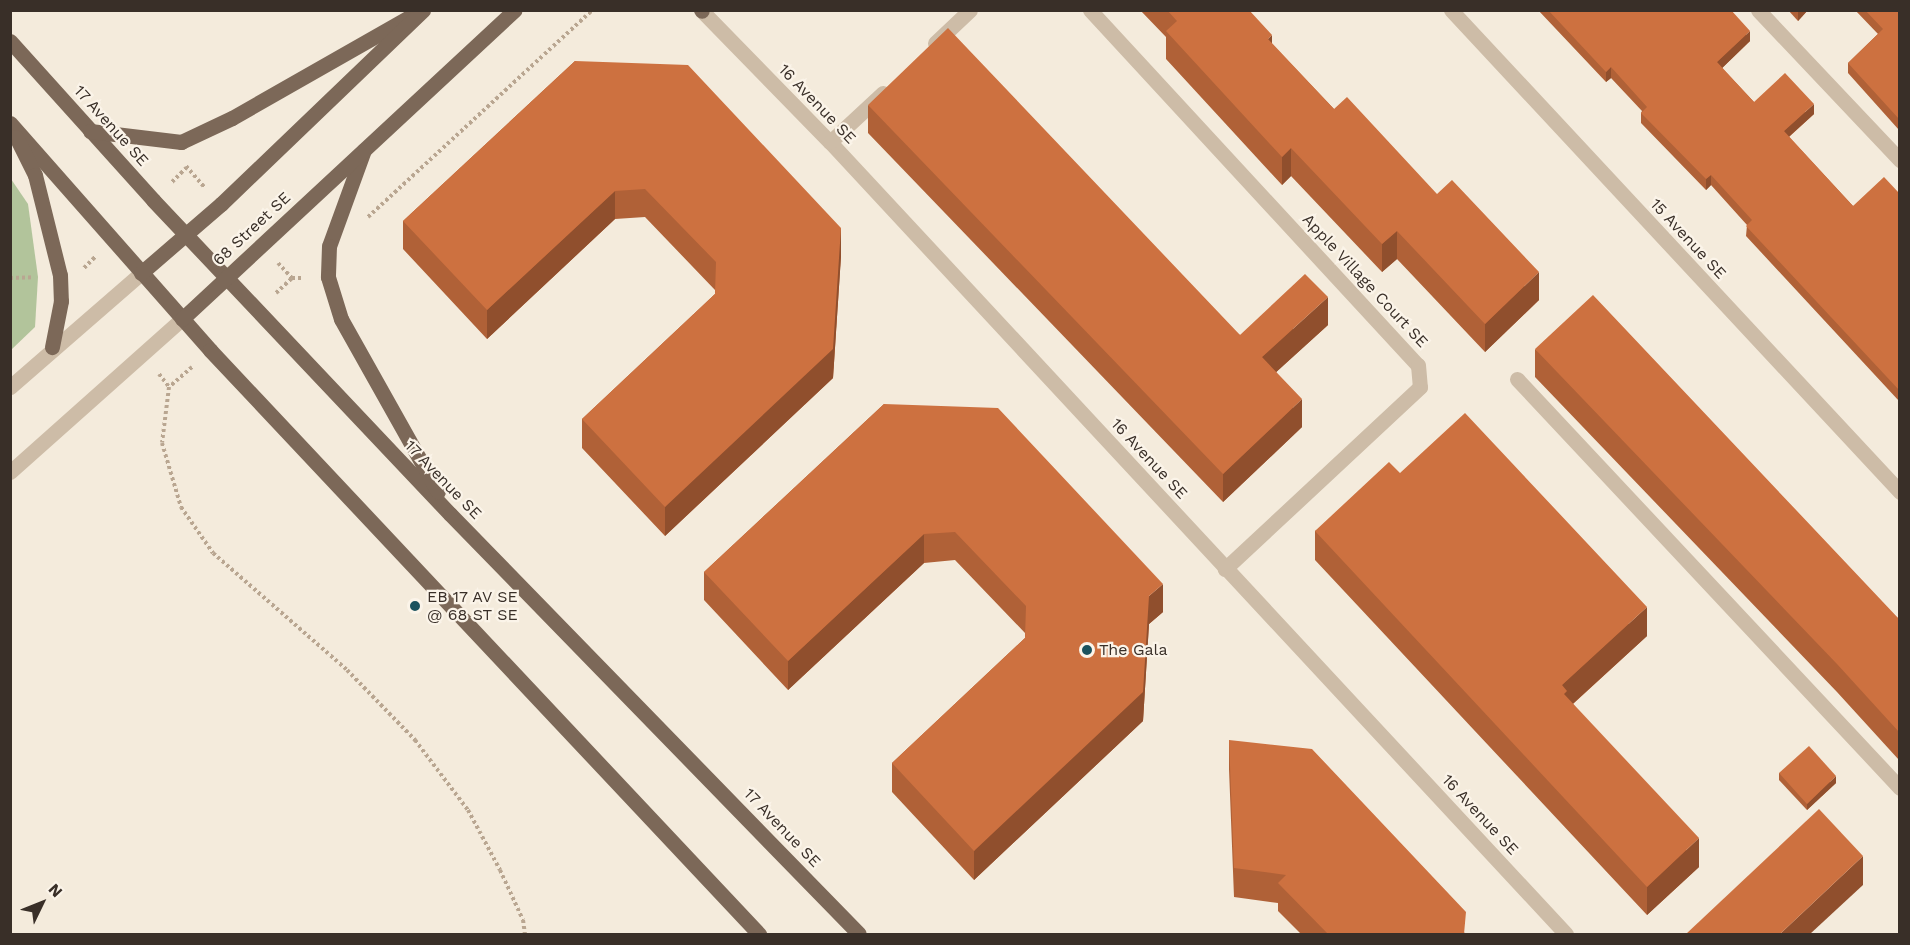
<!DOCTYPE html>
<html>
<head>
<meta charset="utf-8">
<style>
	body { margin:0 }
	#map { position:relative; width:1910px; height:945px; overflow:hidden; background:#f4ebdc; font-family:"Work Sans",sans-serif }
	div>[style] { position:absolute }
	.green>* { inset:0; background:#b2c49b }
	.path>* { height:4px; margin-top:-2px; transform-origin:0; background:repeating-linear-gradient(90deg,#b9a691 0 3px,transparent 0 6px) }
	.minor>* { height:15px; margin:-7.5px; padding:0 7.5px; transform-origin:7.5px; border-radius:7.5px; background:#cdbca7 }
	.major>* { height:15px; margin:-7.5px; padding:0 7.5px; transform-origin:7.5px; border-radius:7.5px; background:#7c6858 }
	.wall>* { inset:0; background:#b06137 }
	.shaded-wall>* { inset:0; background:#904f2d }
	.building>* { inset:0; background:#cd7140 }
	.dots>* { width:16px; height:16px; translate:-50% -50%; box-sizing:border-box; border:3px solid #fbf4e9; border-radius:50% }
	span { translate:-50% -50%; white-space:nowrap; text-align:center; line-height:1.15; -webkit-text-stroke:4.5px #fbf4e9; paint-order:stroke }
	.street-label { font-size:16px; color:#392f28 }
	.poi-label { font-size:16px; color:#392f28 }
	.left { translate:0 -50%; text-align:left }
	.frame { position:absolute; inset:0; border:12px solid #392f28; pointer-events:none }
	.north { position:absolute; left:12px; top:873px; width:60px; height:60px; -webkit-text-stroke:4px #fbf4e9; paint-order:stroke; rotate:47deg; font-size:16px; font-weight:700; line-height:24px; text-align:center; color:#392f28 }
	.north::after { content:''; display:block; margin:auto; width:21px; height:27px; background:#392f28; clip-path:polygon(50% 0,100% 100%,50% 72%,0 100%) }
</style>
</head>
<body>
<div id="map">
	<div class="green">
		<i style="clip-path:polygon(11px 179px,28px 204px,38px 277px,35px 327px,11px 350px)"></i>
	</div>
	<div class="path">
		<i style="left:186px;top:166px;width:28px;rotate:49deg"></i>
		<i style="left:172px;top:182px;width:20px;rotate:-45deg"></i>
		<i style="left:368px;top:217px;width:305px;rotate:-42.7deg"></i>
		<i style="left:278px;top:263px;width:21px;rotate:47deg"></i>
		<i style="left:84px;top:268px;width:17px;rotate:-45deg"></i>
		<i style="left:10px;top:278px;width:24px;rotate:-2deg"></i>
		<i style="left:276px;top:293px;width:22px;rotate:-43deg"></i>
		<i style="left:292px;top:278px;width:10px"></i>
		<i style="left:192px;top:367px;width:30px;rotate:139deg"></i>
		<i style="left:169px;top:387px;width:56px;rotate:97.1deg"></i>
		<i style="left:162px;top:443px;width:67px;rotate:73.5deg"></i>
		<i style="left:181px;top:507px;width:56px;rotate:55.2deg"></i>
		<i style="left:213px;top:553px;width:178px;rotate:41.1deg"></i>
		<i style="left:347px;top:670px;width:98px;rotate:45.8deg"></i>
		<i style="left:415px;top:740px;width:88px;rotate:52.9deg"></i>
		<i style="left:468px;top:810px;width:68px;rotate:61.9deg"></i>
		<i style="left:500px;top:870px;width:55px;rotate:65.3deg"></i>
		<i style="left:523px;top:920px;width:14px;rotate:82deg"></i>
		<i style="left:159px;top:374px;width:16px;rotate:52deg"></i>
	</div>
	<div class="minor">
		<i style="left:1090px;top:10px;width:483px;rotate:47.3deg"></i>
		<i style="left:1418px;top:365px;width:22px;rotate:85deg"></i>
		<i style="left:1420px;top:387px;width:267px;rotate:137deg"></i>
		<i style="left:1451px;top:10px;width:659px;rotate:47.03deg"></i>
		<i style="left:1758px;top:10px;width:207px;rotate:46.6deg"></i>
		<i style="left:702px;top:11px;width:183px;rotate:45.7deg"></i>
		<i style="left:830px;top:142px;width:1081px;rotate:47.1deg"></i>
		<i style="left:935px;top:43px;width:48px;rotate:-43.3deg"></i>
		<i style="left:830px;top:142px;width:72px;rotate:-42.8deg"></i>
		<i style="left:1517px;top:379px;width:560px;rotate:46.88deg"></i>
		<i style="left:10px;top:387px;width:174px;rotate:-41deg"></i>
		<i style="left:10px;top:472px;width:230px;rotate:-41.7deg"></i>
	</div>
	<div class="major">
		<i style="left:701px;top:10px;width:1px;rotate:45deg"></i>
		<i style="left:10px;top:41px;width:214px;rotate:48deg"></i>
		<i style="left:153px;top:200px;width:432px;rotate:46.6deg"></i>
		<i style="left:450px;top:514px;width:586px;rotate:45.76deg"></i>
		<i style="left:10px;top:123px;width:303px;rotate:48.6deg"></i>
		<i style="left:210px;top:350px;width:802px;rotate:46.77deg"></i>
		<i style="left:90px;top:131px;width:92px;rotate:6.9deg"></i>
		<i style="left:181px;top:142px;width:56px;rotate:-25.2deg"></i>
		<i style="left:232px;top:118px;width:202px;rotate:-29.7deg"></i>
		<i style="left:16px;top:137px;width:42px;rotate:63.4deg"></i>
		<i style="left:35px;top:175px;width:103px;rotate:76deg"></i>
		<i style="left:60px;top:275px;width:26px;rotate:88deg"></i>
		<i style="left:61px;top:301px;width:47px;rotate:101.1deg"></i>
		<i style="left:364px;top:150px;width:102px;rotate:110deg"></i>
		<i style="left:329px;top:246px;width:31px;rotate:92deg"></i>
		<i style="left:328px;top:277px;width:44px;rotate:72.8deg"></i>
		<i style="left:341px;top:319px;width:198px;rotate:60.7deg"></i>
		<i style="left:141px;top:273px;width:106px;rotate:-40.8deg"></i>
		<i style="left:221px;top:204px;width:280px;rotate:-43.8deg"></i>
		<i style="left:182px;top:319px;width:454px;rotate:-42.9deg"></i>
	</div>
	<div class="wall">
		<i style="clip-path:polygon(1140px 10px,1249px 10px,1272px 44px,1334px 109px,1539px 300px,1485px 352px,1397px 259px,1382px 272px,1291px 176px,1282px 185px,1166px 59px,1166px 37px)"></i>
		<i style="clip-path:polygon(1538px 10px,1731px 10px,1750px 41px,1722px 68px,1754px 102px,1814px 114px,1789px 137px,1853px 206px,1899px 193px,1899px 401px,1746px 236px,1747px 225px,1711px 185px,1706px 190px,1641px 123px,1641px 113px,1642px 111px,1611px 78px,1606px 82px)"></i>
		<i style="clip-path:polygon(1788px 10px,1808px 10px,1798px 21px)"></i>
		<i style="clip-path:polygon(1855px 10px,1899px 10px,1899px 130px,1848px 73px,1848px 63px,1878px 34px)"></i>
		<i style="clip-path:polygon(575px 61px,841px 256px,833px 378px,665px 536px,582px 448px,582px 419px,715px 294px,715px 290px,645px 217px,615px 219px,487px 339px,403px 249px,403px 221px)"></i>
		<i style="clip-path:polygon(868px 105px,1240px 335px,1328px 325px,1276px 372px,1302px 427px,1223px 502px,868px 133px)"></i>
		<i style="clip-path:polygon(1535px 349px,1899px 619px,1899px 760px,1837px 692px,1535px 377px)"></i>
		<i style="clip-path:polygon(884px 404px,1163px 612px,1149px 624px,1143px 721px,974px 880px,892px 792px,892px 763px,1025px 638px,1025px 633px,955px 560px,924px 563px,788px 690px,704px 600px,704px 572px)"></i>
		<i style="clip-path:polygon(1400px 473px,1647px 636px,1573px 704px,1699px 867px,1647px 915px,1315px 560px,1315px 531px)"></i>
		<i style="clip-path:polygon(1229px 740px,1466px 934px,1301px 934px,1278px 911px,1278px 903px,1234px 897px,1229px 769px)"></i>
		<i style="clip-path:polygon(1779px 773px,1836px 783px,1807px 810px,1779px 780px)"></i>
	</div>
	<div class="shaded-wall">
		<i style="clip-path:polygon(1798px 10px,1808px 10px,1798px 21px)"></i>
		<i style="clip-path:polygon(1750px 31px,1750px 41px,1717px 73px,1717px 62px)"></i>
		<i style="clip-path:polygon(1272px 35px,1272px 63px,1268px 39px)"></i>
		<i style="clip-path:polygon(1611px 67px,1611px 78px,1606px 82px,1606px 72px)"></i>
		<i style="clip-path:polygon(1814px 104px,1814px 114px,1784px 141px,1784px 131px)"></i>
		<i style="clip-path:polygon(1291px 148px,1291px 176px,1282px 185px,1282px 157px)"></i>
		<i style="clip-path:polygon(1711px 175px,1711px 185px,1706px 190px,1706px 179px)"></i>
		<i style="clip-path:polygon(615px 191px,615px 219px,487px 339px,487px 310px)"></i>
		<i style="clip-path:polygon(841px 228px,841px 256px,833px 378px,665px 536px,665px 507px)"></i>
		<i style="clip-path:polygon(1397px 231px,1397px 259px,1382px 272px,1382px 244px)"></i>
		<i style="clip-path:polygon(1539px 272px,1539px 300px,1485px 352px,1485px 324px)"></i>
		<i style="clip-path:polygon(1328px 297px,1328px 325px,1262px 385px,1262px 357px)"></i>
		<i style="clip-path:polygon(1302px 399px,1302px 427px,1223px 502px,1223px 474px)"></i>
		<i style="clip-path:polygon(924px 534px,924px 563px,788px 690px,788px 661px)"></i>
		<i style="clip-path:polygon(1163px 584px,1163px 612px,1149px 624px,1143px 721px,974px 880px,974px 851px,1149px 596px)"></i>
		<i style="clip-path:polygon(1647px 607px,1647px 636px,1567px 709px,1567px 719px,1562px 685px)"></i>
		<i style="clip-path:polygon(1836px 776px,1836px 783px,1807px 810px,1807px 804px)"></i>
		<i style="clip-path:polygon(1699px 838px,1699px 867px,1647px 915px,1647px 887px)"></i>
		<i style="clip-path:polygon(1863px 856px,1863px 885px,1810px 934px,1780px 934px)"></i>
	</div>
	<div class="building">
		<i style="clip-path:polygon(1167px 10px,1249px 10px,1272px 35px,1268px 39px,1334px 109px,1347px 97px,1437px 194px,1452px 180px,1539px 272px,1485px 324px,1397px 231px,1382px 244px,1291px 148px,1282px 157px,1166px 31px,1177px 21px)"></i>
		<i style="clip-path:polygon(1548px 10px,1731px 10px,1750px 31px,1717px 62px,1754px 102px,1785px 73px,1814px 104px,1784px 131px,1853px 206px,1884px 177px,1899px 193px,1899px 390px,1746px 226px,1752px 220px,1711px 175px,1706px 179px,1641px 113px,1647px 107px,1611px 67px,1606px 72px)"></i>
		<i style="clip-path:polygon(1865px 10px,1899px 10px,1899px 119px,1848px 63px,1883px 29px)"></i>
		<i style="clip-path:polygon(948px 28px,1240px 335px,1305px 274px,1328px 297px,1262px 357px,1302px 399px,1223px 474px,868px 105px)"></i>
		<i style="clip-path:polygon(575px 61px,688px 65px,841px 228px,833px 349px,665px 507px,582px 419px,715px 294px,716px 262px,645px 189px,615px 191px,487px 310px,403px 221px)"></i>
		<i style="clip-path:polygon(1593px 295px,1899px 619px,1899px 732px,1837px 664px,1535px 349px)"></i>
		<i style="clip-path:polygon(884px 404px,998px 408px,1163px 584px,1149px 596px,1143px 692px,974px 851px,892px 763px,1025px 638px,1026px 606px,955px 532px,924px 534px,788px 661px,704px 572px)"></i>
		<i style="clip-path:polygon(1465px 413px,1647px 607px,1562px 685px,1567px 691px,1564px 694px,1699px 838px,1647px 887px,1315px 531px,1389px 462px,1400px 473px)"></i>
		<i style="clip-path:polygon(1229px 740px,1312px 749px,1466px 912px,1464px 934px,1328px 934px,1278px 883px,1286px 875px,1234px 868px)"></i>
		<i style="clip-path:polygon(1809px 746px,1836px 776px,1807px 804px,1779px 773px)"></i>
		<i style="clip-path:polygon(1819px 809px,1863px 856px,1780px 934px,1686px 934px)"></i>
	</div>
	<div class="dots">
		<i style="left:415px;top:606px;background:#1b525d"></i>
		<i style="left:1087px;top:650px;background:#1b525d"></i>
	</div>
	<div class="street-label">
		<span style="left:817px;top:104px;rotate:46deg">16 Avenue SE</span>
		<span style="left:111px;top:126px;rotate:48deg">17 Avenue SE</span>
		<span style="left:252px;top:229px;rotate:-43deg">68 Street SE</span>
		<span style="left:1688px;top:239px;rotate:47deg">15 Avenue SE</span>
		<span style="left:1365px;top:281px;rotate:47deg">Apple Village Court SE</span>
		<span style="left:1149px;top:459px;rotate:47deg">16 Avenue SE</span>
		<span style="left:443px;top:480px;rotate:46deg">17 Avenue SE</span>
		<span style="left:1480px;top:815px;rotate:47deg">16 Avenue SE</span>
		<span style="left:782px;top:828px;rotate:46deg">17 Avenue SE</span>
	</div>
	<div class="poi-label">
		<span class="left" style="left:427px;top:606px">EB 17 AV SE<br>@ 68 ST SE</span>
		<span class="left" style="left:1099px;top:650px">The Gala</span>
	</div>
	<div class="frame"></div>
	<div class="north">N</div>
</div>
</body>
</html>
